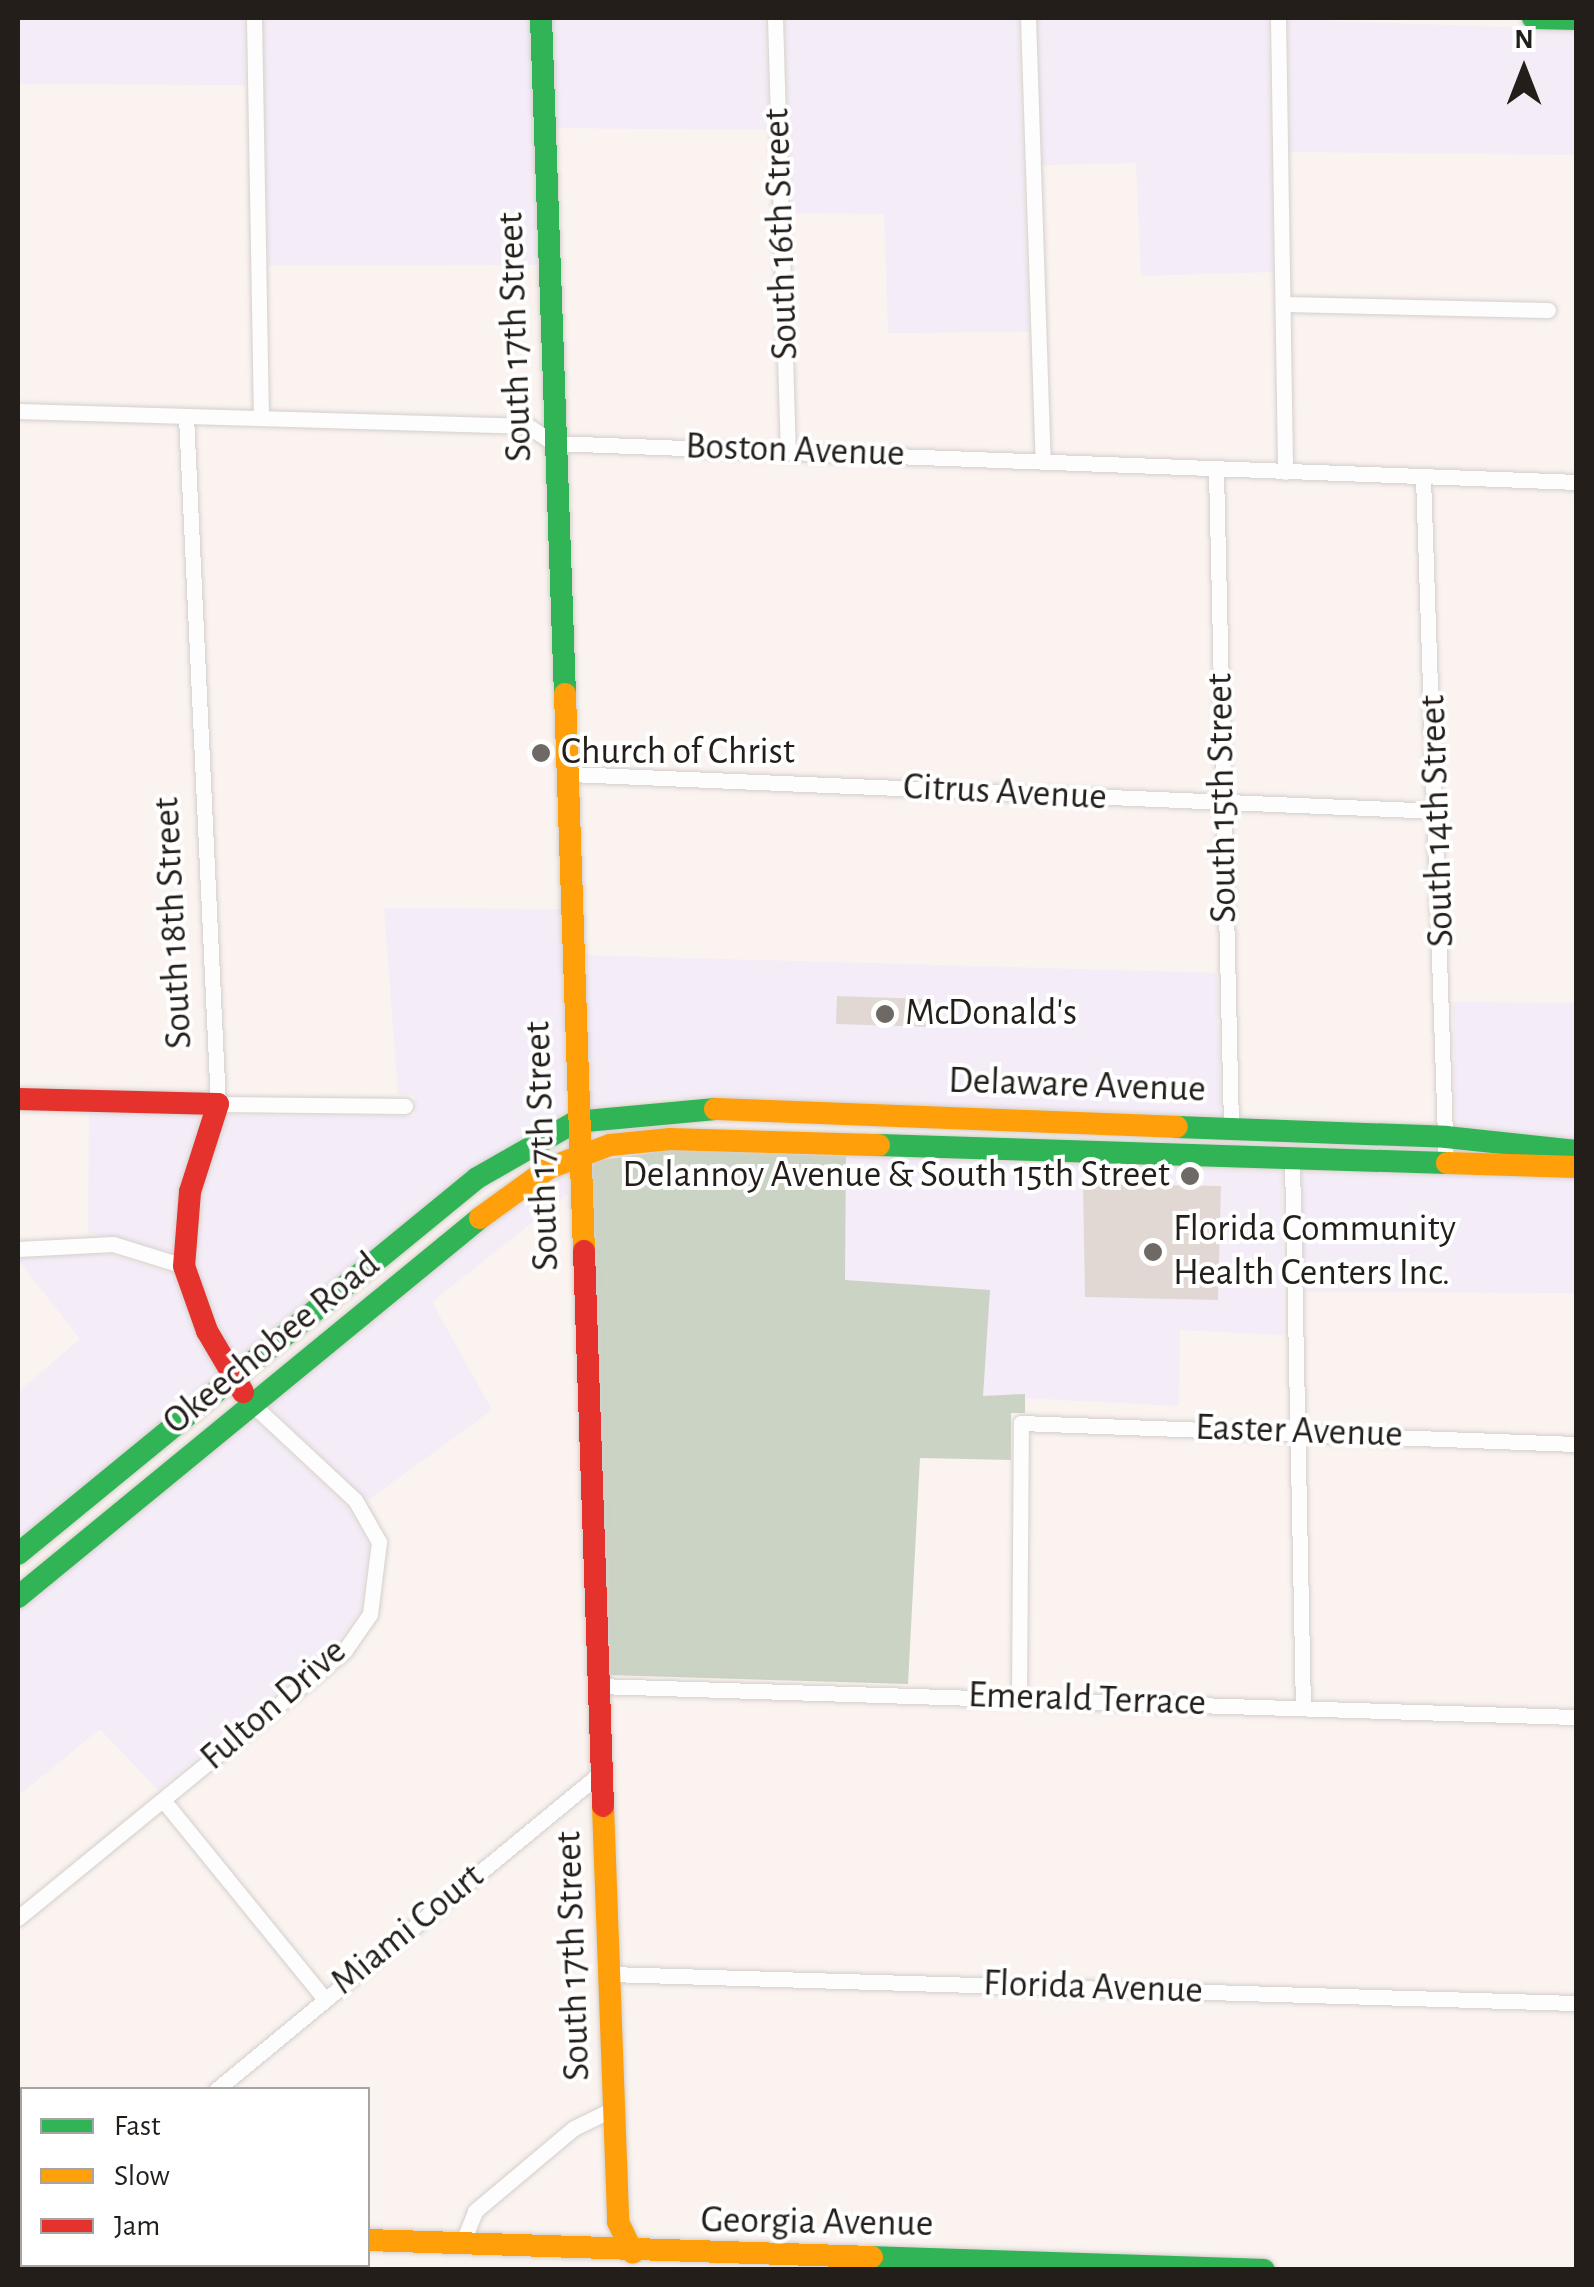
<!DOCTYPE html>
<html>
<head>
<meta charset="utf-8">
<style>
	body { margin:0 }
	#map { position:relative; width:1594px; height:2287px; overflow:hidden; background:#faf3f0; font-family:"Alegreya Sans",sans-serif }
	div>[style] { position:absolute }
	.commercial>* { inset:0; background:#f4ecf7 }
	.forest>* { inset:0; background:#cbd3c4 }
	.building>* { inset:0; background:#e1d8d4 }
	.roads { filter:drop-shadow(0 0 2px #d4cfcc) drop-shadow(0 0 2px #d4cfcc) }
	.street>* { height:15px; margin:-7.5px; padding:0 7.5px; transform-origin:7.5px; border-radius:7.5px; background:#fefdfd }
	.fast>* { height:22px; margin:-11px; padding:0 11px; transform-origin:11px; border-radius:11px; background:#30b455 }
	.slow>* { height:22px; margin:-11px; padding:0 11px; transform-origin:11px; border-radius:11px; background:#ff9f0a }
	.jam>* { height:22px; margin:-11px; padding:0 11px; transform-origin:11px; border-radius:11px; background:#e5322d }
	.dots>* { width:28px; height:28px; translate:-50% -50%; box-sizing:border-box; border:5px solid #fff; border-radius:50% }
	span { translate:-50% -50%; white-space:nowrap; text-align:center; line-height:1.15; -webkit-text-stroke:8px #fff; paint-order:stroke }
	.street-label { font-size:38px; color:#231e1a }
	.poi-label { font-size:38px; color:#231e1a }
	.left { translate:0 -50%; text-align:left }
	.right { translate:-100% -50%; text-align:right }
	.frame { position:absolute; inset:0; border:20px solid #231e1a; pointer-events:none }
	.legend { position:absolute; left:20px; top:2087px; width:350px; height:180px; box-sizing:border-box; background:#fff; border:2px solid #a7a5a3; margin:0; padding:12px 18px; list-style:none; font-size:30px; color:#231e1a }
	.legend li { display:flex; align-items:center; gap:20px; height:50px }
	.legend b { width:50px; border:2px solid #a7a5a3 }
	.north { position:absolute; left:1474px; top:20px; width:100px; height:100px; -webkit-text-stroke:8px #fff; paint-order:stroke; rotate:0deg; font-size:28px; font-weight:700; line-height:40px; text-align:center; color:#231e1a }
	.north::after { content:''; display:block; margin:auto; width:35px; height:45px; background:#231e1a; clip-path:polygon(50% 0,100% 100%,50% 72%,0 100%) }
</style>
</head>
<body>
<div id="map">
	<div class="commercial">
		<i style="clip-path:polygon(18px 18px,244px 18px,245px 85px,18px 84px)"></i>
		<i style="clip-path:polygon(263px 18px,531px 18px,539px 265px,268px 266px)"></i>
		<i style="clip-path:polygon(550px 18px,765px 18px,769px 130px,554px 128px)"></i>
		<i style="clip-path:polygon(785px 18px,1018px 18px,1029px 332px,888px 333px,884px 214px,791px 213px)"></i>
		<i style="clip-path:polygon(1037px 18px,1268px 18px,1273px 272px,1141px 276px,1136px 163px,1042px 165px)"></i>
		<i style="clip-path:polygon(1288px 19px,1576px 30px,1576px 155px,1290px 152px)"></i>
		<i style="clip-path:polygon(384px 908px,562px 909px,565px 1113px,471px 1169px,236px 1364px,194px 1265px,199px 1194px,225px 1115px,415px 1116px,415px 1095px,398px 1094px)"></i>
		<i style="clip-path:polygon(582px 955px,1217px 973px,1221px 1116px,667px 1097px,584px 1109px)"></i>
		<i style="clip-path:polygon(1453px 1002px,1576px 1003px,1576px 1140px,1455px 1127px)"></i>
		<i style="clip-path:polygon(89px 1112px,204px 1115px,175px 1252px,88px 1233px)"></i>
		<i style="clip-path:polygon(846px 1156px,1282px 1172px,1283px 1335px,1180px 1330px,1179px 1406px,983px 1396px,845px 1280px)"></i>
		<i style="clip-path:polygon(567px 1171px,568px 1194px,432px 1302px,492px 1410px,367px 1501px,269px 1406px,511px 1206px)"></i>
		<i style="clip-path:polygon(1302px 1172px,1576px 1178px,1576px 1293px,1302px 1292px)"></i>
		<i style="clip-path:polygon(43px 1254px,112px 1255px,177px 1275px,220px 1377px,18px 1541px,18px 1392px,80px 1339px,18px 1260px)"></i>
		<i style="clip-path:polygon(254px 1419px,347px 1506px,369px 1545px,361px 1609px,338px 1642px,158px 1790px,100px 1729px,18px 1796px,18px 1610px)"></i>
	</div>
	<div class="forest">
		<i style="clip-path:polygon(671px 1150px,846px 1156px,845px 1280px,990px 1290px,983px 1396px,1025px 1394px,1025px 1413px,1011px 1413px,1011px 1460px,920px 1458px,908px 1684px,607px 1675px,589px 1177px,594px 1161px)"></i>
	</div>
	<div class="building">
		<i style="clip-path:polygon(837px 996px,926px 999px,934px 1004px,933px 1027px,836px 1024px)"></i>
		<i style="clip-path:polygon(1083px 1184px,1221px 1186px,1218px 1300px,1085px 1297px)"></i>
	</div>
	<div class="roads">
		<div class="street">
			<i style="left:254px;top:18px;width:400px;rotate:89deg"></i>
			<i style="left:775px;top:18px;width:432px;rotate:88.3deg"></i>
			<i style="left:1028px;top:18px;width:444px;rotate:88.1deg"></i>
			<i style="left:1278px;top:18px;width:454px;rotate:89.1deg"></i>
			<i style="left:1283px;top:304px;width:265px;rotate:1.3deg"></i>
			<i style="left:18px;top:411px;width:510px;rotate:1.68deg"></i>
			<i style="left:528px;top:426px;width:30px;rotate:34deg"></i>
			<i style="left:553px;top:443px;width:1024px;rotate:2.18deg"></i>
			<i style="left:186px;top:416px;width:689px;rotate:87.34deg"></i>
			<i style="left:218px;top:1104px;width:187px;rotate:0.6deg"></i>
			<i style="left:1216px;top:470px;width:657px;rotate:88.69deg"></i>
			<i style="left:1423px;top:477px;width:689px;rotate:88.09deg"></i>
			<i style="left:570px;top:774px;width:870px;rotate:2.44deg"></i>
			<i style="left:1292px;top:1161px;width:547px;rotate:88.85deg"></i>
			<i style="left:18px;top:1249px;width:95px;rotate:-3deg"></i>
			<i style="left:113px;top:1244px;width:74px;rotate:17.2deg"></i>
			<i style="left:598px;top:1686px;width:978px;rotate:1.82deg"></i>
			<i style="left:1019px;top:1698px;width:275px;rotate:-89.6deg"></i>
			<i style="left:1021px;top:1423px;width:555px;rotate:2.17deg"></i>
			<i style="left:163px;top:1800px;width:255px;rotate:50.9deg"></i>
			<i style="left:18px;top:1918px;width:423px;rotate:-39.3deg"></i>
			<i style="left:345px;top:1650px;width:44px;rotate:-55.2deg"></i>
			<i style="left:370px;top:1614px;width:73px;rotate:-82.9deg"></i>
			<i style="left:379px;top:1542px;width:48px;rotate:-119.7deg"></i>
			<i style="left:355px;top:1500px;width:139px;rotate:-137deg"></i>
			<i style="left:609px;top:1974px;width:967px;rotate:1.72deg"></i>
			<i style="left:216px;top:2090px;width:499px;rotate:-39.5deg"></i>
			<i style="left:462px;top:2244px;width:35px;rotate:-68deg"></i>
			<i style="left:475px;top:2211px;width:129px;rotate:-40deg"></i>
			<i style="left:574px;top:2128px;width:46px;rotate:-26deg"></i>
		</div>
		<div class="fast">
			<i style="left:541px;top:18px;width:676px;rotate:87.97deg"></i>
			<i style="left:1533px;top:18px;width:43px;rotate:1.3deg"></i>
			<i style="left:1177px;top:1127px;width:269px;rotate:2.1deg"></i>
			<i style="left:1446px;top:1137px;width:131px;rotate:6.1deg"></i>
			<i style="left:879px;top:1145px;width:568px;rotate:1.82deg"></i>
			<i style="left:18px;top:1554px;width:593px;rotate:-39.32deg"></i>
			<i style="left:477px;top:1178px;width:113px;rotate:-29.7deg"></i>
			<i style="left:575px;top:1122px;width:141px;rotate:-5.3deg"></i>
			<i style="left:18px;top:1597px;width:598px;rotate:-39.36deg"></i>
			<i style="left:872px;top:2257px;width:392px;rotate:1.9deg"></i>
		</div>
		<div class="slow">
			<i style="left:565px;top:694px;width:557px;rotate:88.05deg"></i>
			<i style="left:715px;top:1109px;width:462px;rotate:2.2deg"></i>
			<i style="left:1447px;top:1163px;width:129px;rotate:1.8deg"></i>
			<i style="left:480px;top:1218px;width:85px;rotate:-35.9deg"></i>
			<i style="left:549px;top:1168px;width:65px;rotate:-20.7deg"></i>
			<i style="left:610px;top:1145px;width:61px;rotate:-5.6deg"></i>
			<i style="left:671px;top:1139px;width:208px;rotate:1.7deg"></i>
			<i style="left:603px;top:1806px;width:416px;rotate:87.9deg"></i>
			<i style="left:618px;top:2222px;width:34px;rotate:64deg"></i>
			<i style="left:368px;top:2240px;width:504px;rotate:1.93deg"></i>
		</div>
		<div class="jam">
			<i style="left:18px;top:1099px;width:200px;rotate:1.4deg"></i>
			<i style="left:218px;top:1104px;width:92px;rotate:107.7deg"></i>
			<i style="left:190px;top:1192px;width:74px;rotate:94.6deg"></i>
			<i style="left:184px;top:1266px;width:69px;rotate:70.5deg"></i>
			<i style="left:207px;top:1331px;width:71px;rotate:59.5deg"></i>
			<i style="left:584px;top:1251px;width:555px;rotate:88.04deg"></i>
			<i style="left:18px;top:2227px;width:4px"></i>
		</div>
	</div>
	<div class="dots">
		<i style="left:541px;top:753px;background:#6e6965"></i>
		<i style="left:885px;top:1014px;background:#6e6965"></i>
		<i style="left:1190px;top:1176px;background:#6e6965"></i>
		<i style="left:1153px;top:1252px;background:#6e6965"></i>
	</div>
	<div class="street-label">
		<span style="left:782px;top:234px;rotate:-92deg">South 16th Street</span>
		<span style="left:516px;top:337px;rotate:-92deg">South 17th Street</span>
		<span style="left:795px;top:451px;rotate:2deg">Boston Avenue</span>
		<span style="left:1005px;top:793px;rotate:3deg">Citrus Avenue</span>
		<span style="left:1223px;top:798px;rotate:-91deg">South 15th Street</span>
		<span style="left:1438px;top:821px;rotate:-92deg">South 14th Street</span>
		<span style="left:174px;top:923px;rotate:-93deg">South 18th Street</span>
		<span style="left:1077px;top:1086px;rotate:2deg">Delaware Avenue</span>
		<span style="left:543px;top:1146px;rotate:-92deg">South 17th Street</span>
		<span style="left:272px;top:1344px;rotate:-39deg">Okeechobee Road</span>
		<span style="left:1299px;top:1432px;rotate:2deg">Easter Avenue</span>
		<span style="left:1087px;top:1700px;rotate:2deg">Emerald Terrace</span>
		<span style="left:274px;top:1705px;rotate:-41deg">Fulton Drive</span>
		<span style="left:408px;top:1930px;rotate:-39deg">Miami Court</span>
		<span style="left:574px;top:1956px;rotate:-92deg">South 17th Street</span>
		<span style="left:1093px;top:1988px;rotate:2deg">Florida Avenue</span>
		<span style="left:817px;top:2223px;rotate:1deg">Georgia Avenue</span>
	</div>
	<div class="poi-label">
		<span class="left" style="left:561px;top:753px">Church of Christ</span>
		<span class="left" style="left:905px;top:1014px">McDonald's</span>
		<span class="right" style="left:1170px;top:1176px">Delannoy Avenue &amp; South 15th Street</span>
		<span class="left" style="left:1173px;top:1252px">Florida Community<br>Health Centers Inc.</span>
	</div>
	<div class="frame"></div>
	<ul class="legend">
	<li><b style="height:12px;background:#30b455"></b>Fast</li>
	<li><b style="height:12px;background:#ff9f0a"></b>Slow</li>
	<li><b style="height:12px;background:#e5322d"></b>Jam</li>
	</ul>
	<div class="north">N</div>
</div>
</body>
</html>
